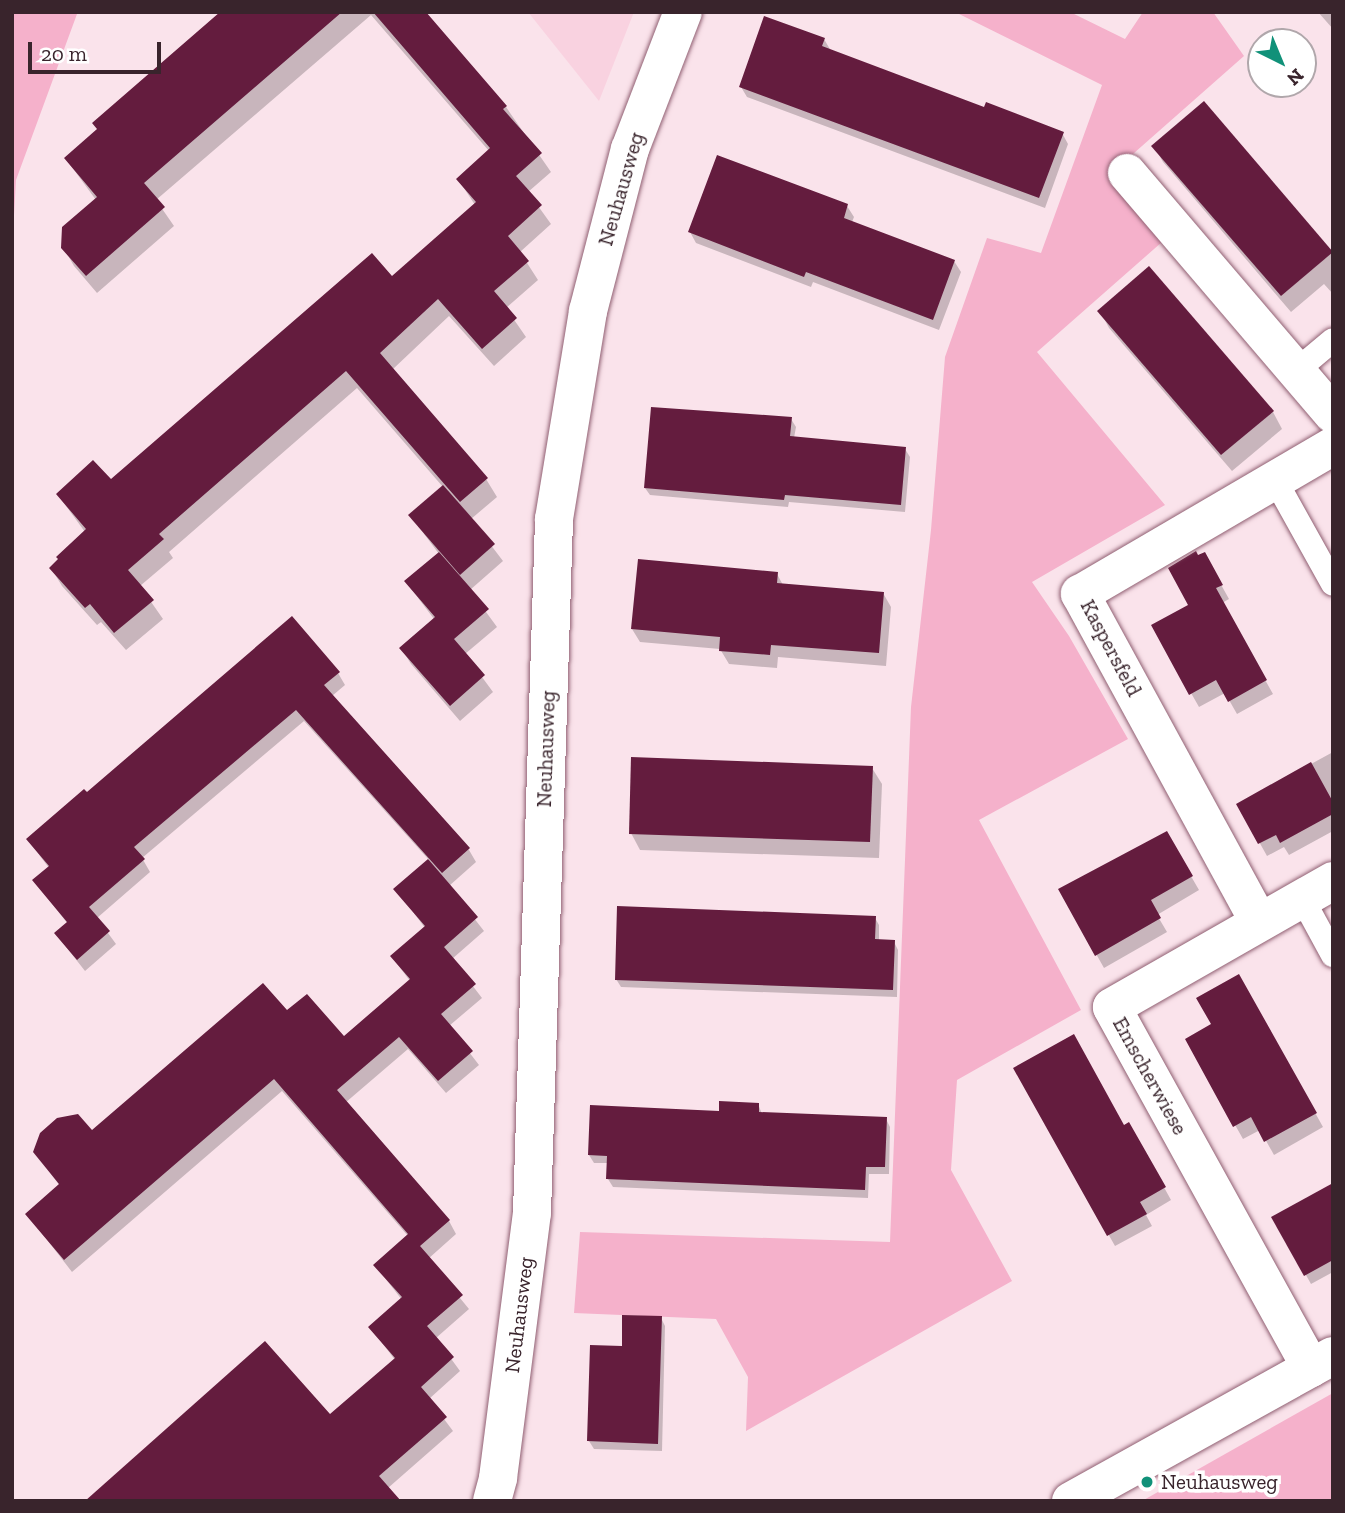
<!DOCTYPE html>
<html>
<head>
<meta charset="utf-8">
<style>
	body { margin:0 }
	#map { position:relative; width:1345px; height:1513px; overflow:hidden; background:#fae3eb; font-family:"Zilla Slab",serif }
	div>[style] { position:absolute }
	.built>* { inset:0; background:#f9d2e0 }
	.green>* { inset:0; background:#f5b1cb }
	.shadow>* { inset:0; background:#0003 }
	.building>* { inset:0; background:#641c3e }
	.roads { filter:drop-shadow(0 0 2px #905f72) drop-shadow(0 0 2px #905f72) }
	.service>* { height:24px; margin:-12px; padding:0 12px; transform-origin:12px; border-radius:12px; background:#fff }
	.minor>* { height:38px; margin:-19px; padding:0 19px; transform-origin:19px; border-radius:19px; background:#fff }
	.secondary>* { height:38px; margin:-19px; padding:0 19px; transform-origin:19px; border-radius:19px; background:#fff }
	.dots>* { width:19px; height:19px; translate:-50% -50%; box-sizing:border-box; border:4px solid #fff; border-radius:50% }
	span { translate:-50% -50%; white-space:nowrap; text-align:center; line-height:1.15; -webkit-text-stroke:7px #fff; paint-order:stroke }
	.street-label { font-size:21px; color:#39242c }
	.poi-label { font-size:21px; color:#39242c }
	.left { translate:0 -50%; text-align:left }
	.frame { position:absolute; inset:0; border:14px solid #39242c; pointer-events:none }
	.north { position:absolute; left:1247px; top:28px; width:70px; height:70px; box-sizing:border-box; background:#fff; border:2px solid #b0a7ab; border-radius:50%; rotate:137deg; font-size:19px; font-weight:700; line-height:28px; text-align:center; color:#39242c }
	.north::after { content:''; display:block; margin:auto; width:24px; height:32px; background:#119179; clip-path:polygon(50% 0,100% 100%,50% 72%,0 100%) }
	.scale { position:absolute; left:28px; top:42px; width:133px; height:32px; box-sizing:border-box; border:4px solid #39242c; border-top:0; padding-left:9px; font-size:21px; line-height:24px; white-space:nowrap; color:#39242c; -webkit-text-stroke:5px #fff; paint-order:stroke }
</style>
</head>
<body>
<div id="map">
	<div class="built">
		<i style="clip-path:polygon(528px 12px,634px 12px,599px 101px)"></i>
	</div>
	<div class="green">
		<i style="clip-path:polygon(12px 12px,77px 14px,16px 180px,12px 251px)"></i>
		<i style="clip-path:polygon(955px 12px,1070px 12px,1125px 39px,1143px 12px,1213px 12px,1244px 56px,1108px 176px,1162px 242px,1037px 352px,1165px 505px,1032px 582px,1069px 636px,1128px 739px,979px 820px,1081px 1010px,957px 1080px,951px 1170px,1012px 1281px,746px 1431px,748px 1377px,716px 1319px,574px 1313px,580px 1232px,890px 1242px,911px 707px,931px 530px,945px 357px,987px 238px,1041px 253px,1102px 85px)"></i>
		<i style="clip-path:polygon(1333px 1393px,1333px 1501px,1142px 1501px)"></i>
	</div>
	<div class="shadow">
		<i style="clip-path:polygon(222px 12px,423px 12px,506px 107px,551px 172px,528px 192px,551px 224px,520px 252px,538px 280px,506px 308px,526px 337px,494px 366px,449px 316px,392px 370px,486px 479px,497px 497px,471px 519px,503px 561px,470px 590px,497px 627px,465px 654px,493px 692px,460px 721px,411px 664px,401px 648px,434px 619px,406px 582px,439px 554px,410px 515px,443px 487px,357px 388px,169px 552px,173px 558px,140px 586px,163px 619px,126px 650px,101px 622px,97px 625px,62px 586px,51px 568px,85px 532px,58px 495px,111px 482px,392px 278px,475px 205px,458px 179px,489px 151px,371px 15px,156px 200px,174px 226px,97px 293px,74px 266px,63px 247px,96px 200px,66px 159px)"></i>
		<i style="clip-path:polygon(1318px 12px,1333px 12px,1333px 29px)"></i>
		<i style="clip-path:polygon(824px 39px,831px 51px,985px 109px,1062px 133px,1068px 144px,1045px 208px,747px 97px,741px 87px)"></i>
		<i style="clip-path:polygon(1204px 103px,1332px 254px,1333px 294px,1324px 284px,1291px 312px,1163px 162px,1154px 146px)"></i>
		<i style="clip-path:polygon(847px 206px,854px 217px,852px 222px,954px 261px,961px 272px,939px 330px,813px 282px,811px 287px,696px 243px,690px 232px)"></i>
		<i style="clip-path:polygon(1149px 268px,1273px 412px,1282px 429px,1232px 471px,1109px 328px,1100px 311px)"></i>
		<i style="clip-path:polygon(791px 419px,796px 427px,794px 438px,905px 449px,910px 457px,905px 512px,789px 502px,788px 507px,650px 495px,645px 488px)"></i>
		<i style="clip-path:polygon(1204px 554px,1229px 599px,1222px 603px,1273px 694px,1237px 714px,1225px 693px,1199px 707px,1153px 626px,1190px 605px,1198px 558px)"></i>
		<i style="clip-path:polygon(777px 574px,783px 585px,883px 593px,891px 607px,886px 666px,778px 657px,777px 668px,729px 664px,720px 649px,640px 642px,632px 629px)"></i>
		<i style="clip-path:polygon(338px 673px,345px 685px,332px 696px,469px 850px,476px 862px,449px 886px,484px 931px,452px 959px,482px 998px,449px 1026px,479px 1065px,446px 1093px,408px 1049px,345px 1103px,449px 1221px,456px 1234px,428px 1259px,469px 1309px,436px 1338px,460px 1371px,429px 1399px,453px 1431px,388px 1488px,329px 1417px,395px 1360px,371px 1328px,402px 1300px,375px 1265px,408px 1236px,282px 1091px,72px 1272px,27px 1214px,60px 1186px,35px 1152px,92px 1133px,287px 1012px,344px 1038px,410px 981px,392px 957px,425px 928px,396px 889px,429px 860px,304px 721px,142px 858px,150px 872px,97px 918px,116px 944px,85px 971px,56px 934px,68px 924px,34px 881px,49px 868px,28px 840px,87px 794px)"></i>
		<i style="clip-path:polygon(1333px 752px,1333px 831px,1289px 855px,1284px 847px,1267px 856px,1238px 804px)"></i>
		<i style="clip-path:polygon(872px 768px,882px 784px,879px 858px,640px 850px,631px 833px)"></i>
		<i style="clip-path:polygon(1166px 833px,1199px 890px,1157px 915px,1167px 932px,1104px 968px,1060px 890px)"></i>
		<i style="clip-path:polygon(875px 918px,879px 925px,879px 941px,894px 942px,898px 950px,897px 997px,621px 987px,616px 979px)"></i>
		<i style="clip-path:polygon(1239px 976px,1323px 1127px,1274px 1155px,1260px 1130px,1243px 1139px,1187px 1040px,1213px 1025px)"></i>
		<i style="clip-path:polygon(1015px 1069px,1123px 1127px,1129px 1124px,1171px 1200px,1146px 1215px,1152px 1226px,1115px 1246px)"></i>
		<i style="clip-path:polygon(758px 1104px,762px 1114px,886px 1119px,890px 1127px,889px 1174px,869px 1174px,868px 1198px,613px 1187px,608px 1179px,609px 1163px,594px 1163px,589px 1155px,720px 1113px)"></i>
		<i style="clip-path:polygon(1333px 1185px,1333px 1272px,1311px 1284px,1274px 1218px)"></i>
		<i style="clip-path:polygon(661px 1318px,665px 1326px,662px 1451px,594px 1449px,589px 1441px,623px 1348px)"></i>
	</div>
	<div class="building">
		<i style="clip-path:polygon(220px 12px,342px 12px,144px 183px,165px 207px,86px 276px,61px 248px,62px 227px,97px 197px,64px 158px,97px 129px,92px 123px)"></i>
		<i style="clip-path:polygon(373px 12px,426px 12px,507px 106px,503px 109px,542px 153px,516px 176px,542px 205px,508px 236px,529px 261px,494px 291px,517px 318px,482px 349px,438px 299px,380px 353px,488px 478px,460px 502px,346px 371px,159px 534px,164px 539px,128px 570px,154px 600px,114px 633px,90px 604px,85px 608px,49px 568px,58px 559px,56px 557px,86px 529px,56px 494px,93px 460px,111px 479px,372px 253px,392px 276px,476px 202px,456px 179px,490px 148px)"></i>
		<i style="clip-path:polygon(764px 16px,825px 38px,822px 46px,984px 107px,986px 102px,1064px 132px,1039px 198px,739px 87px)"></i>
		<i style="clip-path:polygon(1204px 101px,1333px 252px,1281px 296px,1151px 146px)"></i>
		<i style="clip-path:polygon(717px 155px,848px 204px,844px 218px,955px 260px,933px 320px,806px 272px,804px 277px,688px 232px)"></i>
		<i style="clip-path:polygon(1149px 266px,1274px 411px,1221px 455px,1097px 311px)"></i>
		<i style="clip-path:polygon(651px 407px,792px 417px,790px 436px,906px 447px,901px 505px,785px 495px,784px 500px,644px 488px)"></i>
		<i style="clip-path:polygon(443px 485px,495px 544px,460px 575px,408px 515px)"></i>
		<i style="clip-path:polygon(1196px 551px,1198px 555px,1205px 552px,1223px 585px,1216px 588px,1267px 680px,1228px 702px,1216px 680px,1189px 695px,1151px 625px,1188px 605px,1168px 568px)"></i>
		<i style="clip-path:polygon(439px 552px,489px 609px,454px 639px,485px 675px,450px 706px,399px 648px,435px 617px,404px 581px)"></i>
		<i style="clip-path:polygon(638px 559px,778px 572px,777px 583px,884px 592px,879px 653px,771px 645px,770px 655px,719px 651px,720px 637px,631px 629px)"></i>
		<i style="clip-path:polygon(292px 616px,340px 672px,324px 685px,470px 848px,442px 873px,296px 710px,134px 847px,145px 859px,89px 907px,110px 931px,77px 960px,54px 933px,67px 922px,32px 880px,49px 866px,26px 839px,84px 789px,87px 792px)"></i>
		<i style="clip-path:polygon(631px 757px,873px 766px,870px 842px,629px 834px)"></i>
		<i style="clip-path:polygon(1311px 762px,1333px 802px,1333px 814px,1280px 843px,1276px 835px,1258px 844px,1236px 804px)"></i>
		<i style="clip-path:polygon(1167px 831px,1193px 876px,1151px 900px,1161px 918px,1095px 956px,1058px 889px)"></i>
		<i style="clip-path:polygon(428px 859px,478px 917px,444px 947px,476px 984px,441px 1014px,473px 1051px,438px 1081px,399px 1037px,337px 1090px,450px 1220px,420px 1246px,463px 1295px,427px 1326px,454px 1357px,421px 1387px,447px 1417px,379px 1476px,401px 1501px,85px 1501px,265px 1341px,330px 1414px,395px 1358px,368px 1327px,402px 1297px,373px 1265px,408px 1234px,274px 1079px,64px 1260px,25px 1214px,59px 1184px,33px 1152px,40px 1133px,57px 1118px,78px 1114px,92px 1130px,263px 983px,287px 1010px,307px 994px,344px 1036px,410px 979px,390px 956px,425px 926px,393px 889px)"></i>
		<i style="clip-path:polygon(617px 906px,876px 916px,875px 939px,895px 940px,893px 990px,615px 980px)"></i>
		<i style="clip-path:polygon(1239px 974px,1317px 1113px,1264px 1142px,1251px 1117px,1233px 1127px,1185px 1039px,1211px 1024px,1196px 998px)"></i>
		<i style="clip-path:polygon(1074px 1034px,1124px 1125px,1129px 1122px,1166px 1187px,1140px 1202px,1147px 1214px,1107px 1236px,1013px 1068px)"></i>
		<i style="clip-path:polygon(719px 1101px,759px 1103px,759px 1112px,887px 1117px,885px 1167px,866px 1167px,865px 1190px,606px 1179px,607px 1156px,588px 1155px,590px 1105px,719px 1111px)"></i>
		<i style="clip-path:polygon(1333px 1183px,1333px 1260px,1304px 1276px,1271px 1217px)"></i>
		<i style="clip-path:polygon(622px 1315px,662px 1316px,658px 1444px,587px 1441px,590px 1345px,622px 1346px)"></i>
	</div>
	<div class="roads">
		<div class="service">
			<i style="left:1296px;top:371px;width:48px;rotate:-40deg"></i>
			<i style="left:1274px;top:478px;width:121px;rotate:60.9deg"></i>
			<i style="left:1302px;top:898px;width:65px;rotate:61.5deg"></i>
		</div>
		<div class="minor">
			<i style="left:1127px;top:173px;width:317px;rotate:49.5deg"></i>
			<i style="left:1259px;top:922px;width:374px;rotate:-118.6deg"></i>
			<i style="left:1080px;top:594px;width:293px;rotate:-30.3deg"></i>
			<i style="left:1311px;top:1368px;width:412px;rotate:-118.9deg"></i>
			<i style="left:1112px;top:1007px;width:254px;rotate:-29.7deg"></i>
			<i style="left:492px;top:1501px;width:24px;rotate:-75deg"></i>
			<i style="left:498px;top:1478px;width:267px;rotate:-82.7deg"></i>
			<i style="left:532px;top:1213px;width:694px;rotate:-88.18deg"></i>
			<i style="left:554px;top:519px;width:211px;rotate:-80.7deg"></i>
			<i style="left:588px;top:311px;width:167px;rotate:-75.5deg"></i>
			<i style="left:630px;top:149px;width:147px;rotate:-68.9deg"></i>
		</div>
		<div class="secondary">
			<i style="left:1071px;top:1501px;width:299px;rotate:-29deg"></i>
		</div>
	</div>
	<div class="dots">
		<i style="left:1147px;top:1482px;background:#119179"></i>
	</div>
	<div class="street-label">
		<span style="left:621px;top:189px;rotate:-74deg">Neuhausweg</span>
		<span style="left:1111px;top:648px;rotate:62deg">Kaspersfeld</span>
		<span style="left:546px;top:749px;rotate:-88deg">Neuhausweg</span>
		<span style="left:1150px;top:1076px;rotate:61deg">Emscherwiese</span>
		<span style="left:519px;top:1315px;rotate:-83deg">Neuhausweg</span>
	</div>
	<div class="poi-label">
		<span class="left" style="left:1161px;top:1482px">Neuhausweg</span>
	</div>
	<div class="frame"></div>
	<div class="north">N</div>
	<div class="scale">20 m</div>
</div>
</body>
</html>
